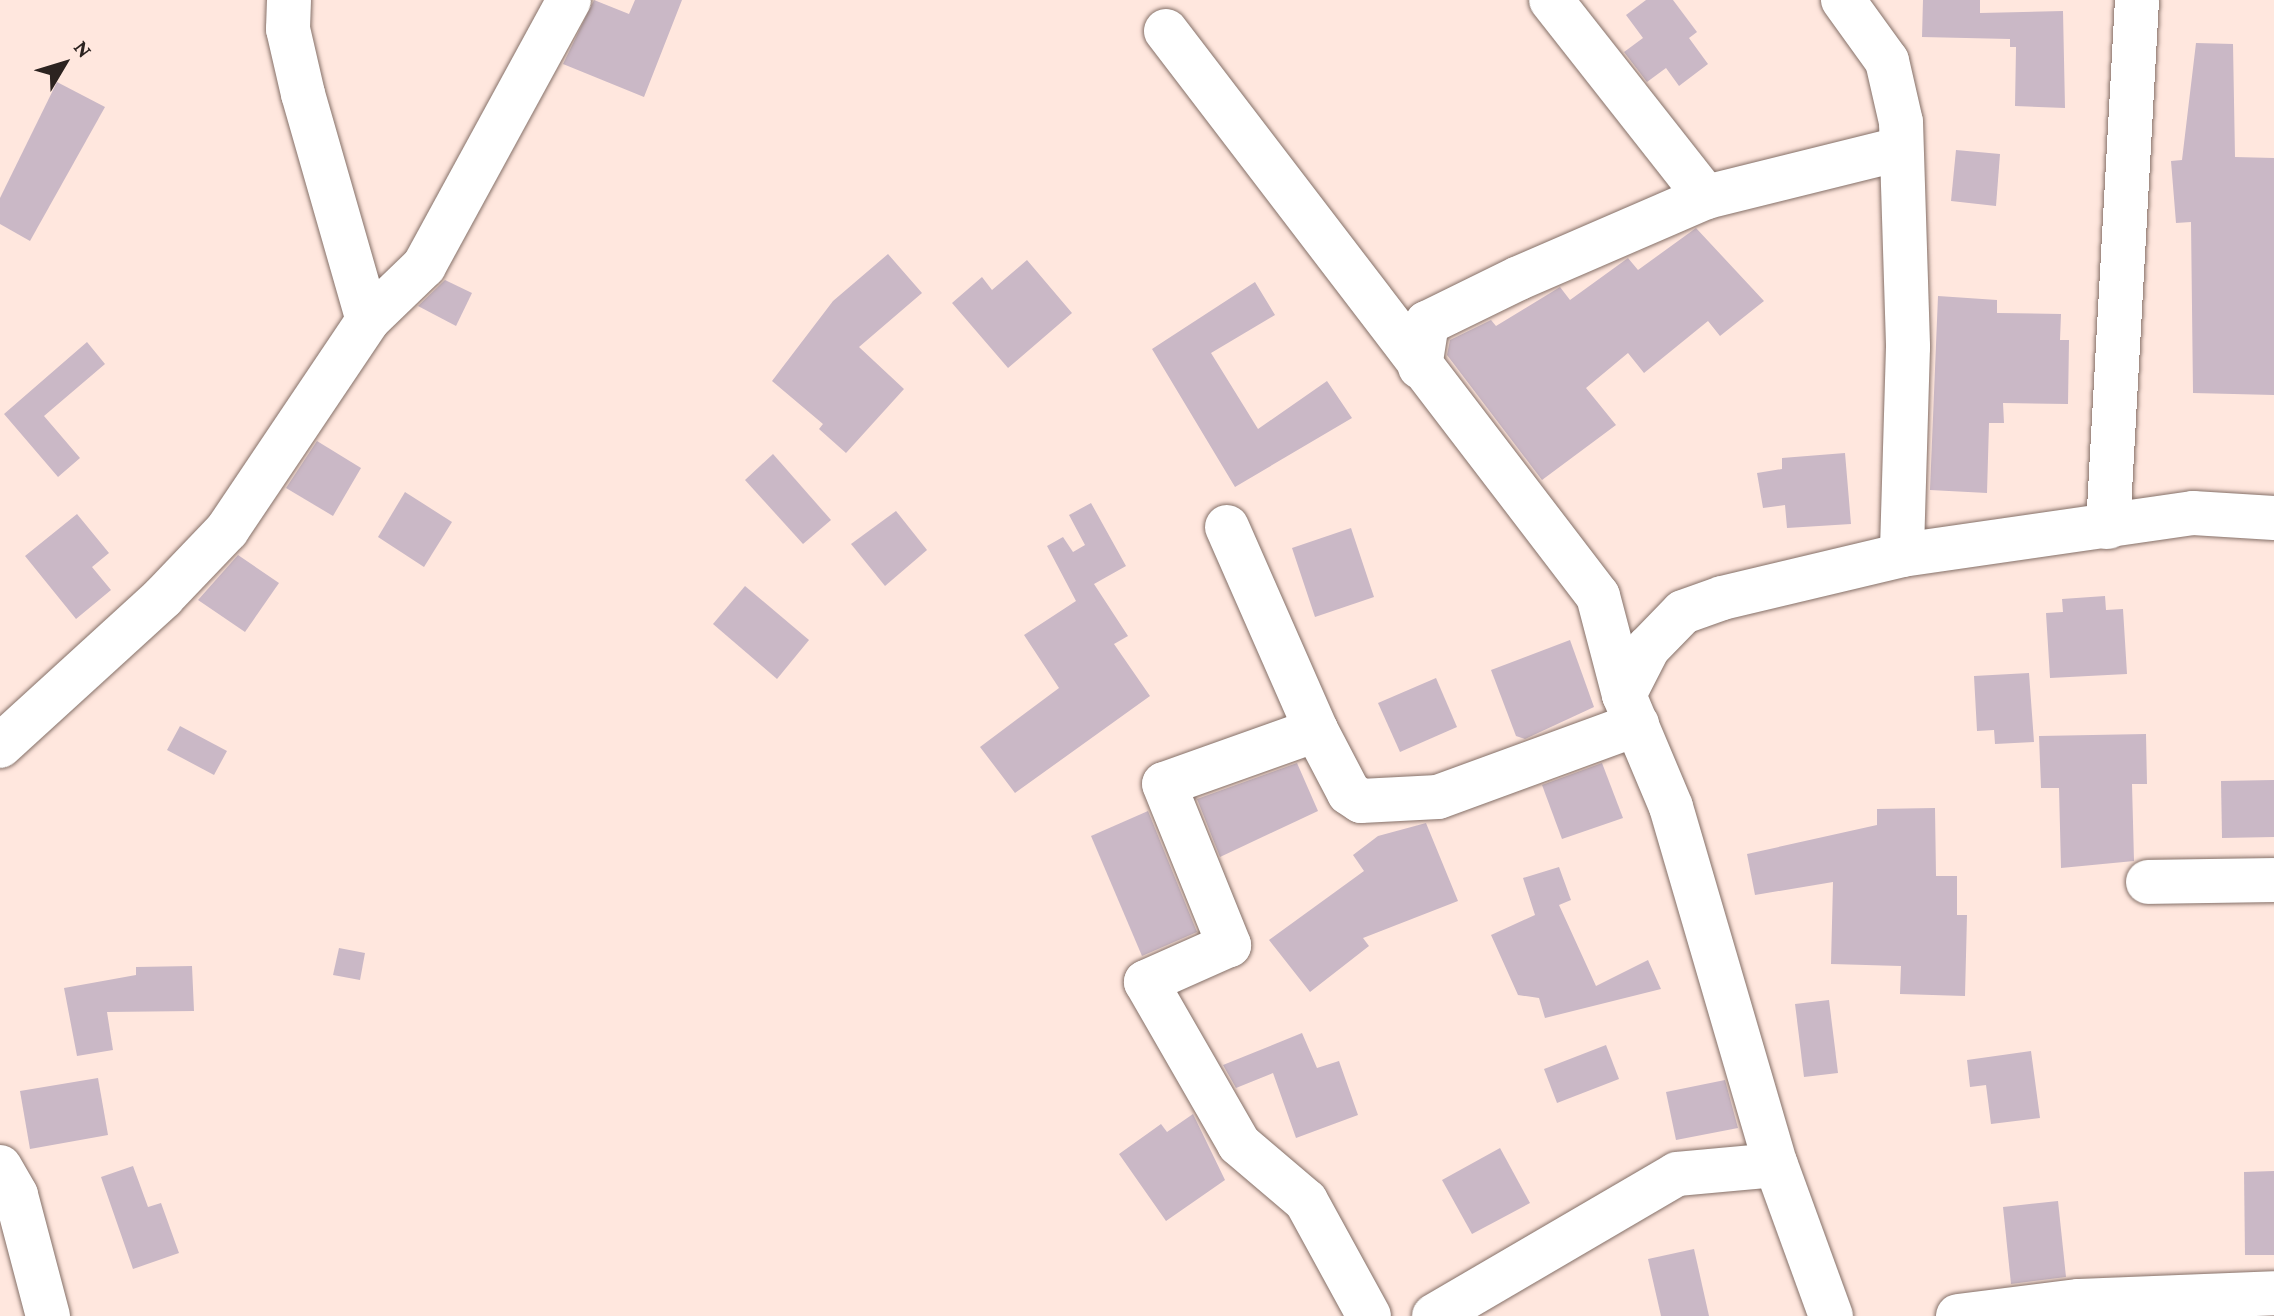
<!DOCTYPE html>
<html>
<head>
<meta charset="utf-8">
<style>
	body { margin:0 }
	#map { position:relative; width:2274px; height:1316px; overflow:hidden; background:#ffe7de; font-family:"Crimson Pro",serif }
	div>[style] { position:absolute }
	.building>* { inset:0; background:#cab8c6 }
	.roads { filter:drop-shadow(0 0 2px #857068) drop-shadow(0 0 2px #857068) }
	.minor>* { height:44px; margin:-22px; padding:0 22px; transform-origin:22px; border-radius:22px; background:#fff }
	span { translate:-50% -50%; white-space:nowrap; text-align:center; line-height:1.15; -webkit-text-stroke:6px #ffe7de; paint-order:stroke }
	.north { position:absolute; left:24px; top:24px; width:80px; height:80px; -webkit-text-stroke:6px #ffe7de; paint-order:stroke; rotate:52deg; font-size:22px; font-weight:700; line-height:32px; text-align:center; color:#2c2320 }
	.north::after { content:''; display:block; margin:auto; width:28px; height:36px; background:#2c2320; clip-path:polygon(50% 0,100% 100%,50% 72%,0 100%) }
</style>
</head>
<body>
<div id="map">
	<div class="building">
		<i style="clip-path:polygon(594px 0,629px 14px,635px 0,682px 0,644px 97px,563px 64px)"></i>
		<i style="clip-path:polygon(1646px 0,1673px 0,1697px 32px,1689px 38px,1708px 64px,1679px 86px,1666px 68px,1647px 82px,1624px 52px,1643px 38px,1626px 15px)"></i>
		<i style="clip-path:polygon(1923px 0,1980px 0,1980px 13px,2063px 11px,2065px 108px,2015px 106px,2016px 47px,2010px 47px,2010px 39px,1922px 37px)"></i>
		<i style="clip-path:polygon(2196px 43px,2233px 44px,2235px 157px,2274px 158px,2274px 395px,2193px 393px,2191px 222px,2176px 223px,2171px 161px,2182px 160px)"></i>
		<i style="clip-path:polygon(57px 82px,105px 107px,30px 241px,0 224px,0 198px)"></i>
		<i style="clip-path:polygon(1956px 150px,2000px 154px,1996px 206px,1951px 201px)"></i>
		<i style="clip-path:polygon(1696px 228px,1764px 301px,1720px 336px,1708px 321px,1644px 373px,1628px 353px,1586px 388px,1616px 425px,1542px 480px,1447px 355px,1450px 340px,1491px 320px,1496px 326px,1560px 287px,1570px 300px,1628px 258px,1638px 270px)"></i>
		<i style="clip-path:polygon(888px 254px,922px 293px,859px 347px,904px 389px,846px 453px,819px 429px,823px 424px,772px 381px,833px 301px)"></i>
		<i style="clip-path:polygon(1027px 260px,1072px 313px,1008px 368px,952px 303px,982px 277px,992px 290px)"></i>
		<i style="clip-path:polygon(445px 280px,472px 293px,456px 326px,418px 306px)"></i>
		<i style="clip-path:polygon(1255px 282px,1275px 315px,1211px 353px,1258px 429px,1327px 381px,1352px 418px,1235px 487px,1152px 349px)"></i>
		<i style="clip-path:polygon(1938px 296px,1997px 300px,1997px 313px,2061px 314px,2060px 340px,2069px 340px,2068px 404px,2003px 403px,2004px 423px,1989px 423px,1987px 493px,1930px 490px)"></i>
		<i style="clip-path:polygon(87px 342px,105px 364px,44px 416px,80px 458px,58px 477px,4px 414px)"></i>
		<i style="clip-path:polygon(317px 441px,361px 468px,333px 516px,286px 488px)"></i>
		<i style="clip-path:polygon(1845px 453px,1851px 524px,1787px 528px,1785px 505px,1763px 508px,1757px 473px,1782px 469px,1782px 458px)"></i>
		<i style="clip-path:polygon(773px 454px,831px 520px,803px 544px,745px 480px)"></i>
		<i style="clip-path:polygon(405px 492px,452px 522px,424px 567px,378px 537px)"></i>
		<i style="clip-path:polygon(1091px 503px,1126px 566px,1094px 584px,1128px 636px,1114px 644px,1150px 696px,1015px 793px,980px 747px,1059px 688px,1024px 635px,1076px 601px,1047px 546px,1063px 537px,1073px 552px,1085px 545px,1069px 515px)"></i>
		<i style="clip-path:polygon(896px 511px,927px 550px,885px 586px,851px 544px)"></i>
		<i style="clip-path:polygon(77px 514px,109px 553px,92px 567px,111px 590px,76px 619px,25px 556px)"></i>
		<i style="clip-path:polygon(1351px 528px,1374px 597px,1315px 617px,1292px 548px)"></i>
		<i style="clip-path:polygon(238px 555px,279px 583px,245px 632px,198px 600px)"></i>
		<i style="clip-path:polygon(745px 586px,809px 640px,777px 679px,713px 624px)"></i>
		<i style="clip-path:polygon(2105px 596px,2106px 610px,2123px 609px,2127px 674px,2050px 678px,2046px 613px,2063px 612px,2062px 599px)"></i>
		<i style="clip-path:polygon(1570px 640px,1594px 707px,1525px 739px,1516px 736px,1491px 670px)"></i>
		<i style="clip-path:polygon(2029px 673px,2034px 742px,1995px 744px,1994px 730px,1977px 731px,1974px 676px)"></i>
		<i style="clip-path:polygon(1436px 678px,1457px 727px,1400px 752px,1378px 703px)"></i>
		<i style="clip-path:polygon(180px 726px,227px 751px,214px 775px,167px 750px)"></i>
		<i style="clip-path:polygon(2146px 734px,2147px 784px,2132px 784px,2134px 861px,2061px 868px,2059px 788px,2041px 788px,2039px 736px)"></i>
		<i style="clip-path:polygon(1297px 763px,1318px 811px,1220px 857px,1197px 799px)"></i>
		<i style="clip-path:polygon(1602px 763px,1623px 818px,1562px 839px,1542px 785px)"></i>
		<i style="clip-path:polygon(2274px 780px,2274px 837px,2222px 838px,2221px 781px)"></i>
		<i style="clip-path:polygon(1935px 808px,1936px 876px,1957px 876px,1957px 915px,1967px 915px,1965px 996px,1900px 994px,1901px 966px,1831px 964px,1833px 882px,1755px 895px,1747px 854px,1877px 825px,1877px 809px)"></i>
		<i style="clip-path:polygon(1148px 811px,1197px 932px,1142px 956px,1091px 836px)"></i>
		<i style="clip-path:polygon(1426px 823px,1458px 901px,1363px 938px,1369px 946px,1310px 992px,1269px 940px,1364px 871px,1353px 855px,1378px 836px)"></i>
		<i style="clip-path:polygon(1559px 867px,1571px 900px,1559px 905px,1596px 986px,1648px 960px,1661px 989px,1545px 1018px,1539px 998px,1518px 995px,1491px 935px,1535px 915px,1523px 878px)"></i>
		<i style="clip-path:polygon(339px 948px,365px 953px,360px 980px,333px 975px)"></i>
		<i style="clip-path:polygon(192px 966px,194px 1011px,107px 1012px,113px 1050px,77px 1056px,64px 988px,136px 975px,136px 967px)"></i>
		<i style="clip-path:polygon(1829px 1000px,1838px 1073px,1804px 1077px,1795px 1004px)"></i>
		<i style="clip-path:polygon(1302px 1033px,1317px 1068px,1339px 1061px,1358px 1115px,1296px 1138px,1273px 1073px,1236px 1088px,1223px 1065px)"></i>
		<i style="clip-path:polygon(1606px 1045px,1619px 1079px,1557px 1103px,1544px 1069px)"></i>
		<i style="clip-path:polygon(2031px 1051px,2040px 1118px,1991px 1124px,1986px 1085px,1970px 1087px,1967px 1060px)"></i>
		<i style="clip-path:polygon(98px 1078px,108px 1135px,30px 1149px,20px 1091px)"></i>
		<i style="clip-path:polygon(1725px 1080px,1738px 1128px,1676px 1140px,1666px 1092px)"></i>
		<i style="clip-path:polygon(1193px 1114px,1225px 1180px,1166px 1221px,1119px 1154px,1161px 1124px,1167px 1132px)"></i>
		<i style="clip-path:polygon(1500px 1148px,1530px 1203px,1472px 1234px,1442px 1180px)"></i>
		<i style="clip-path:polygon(133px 1166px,148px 1207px,161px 1203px,179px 1253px,133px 1269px,101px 1177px)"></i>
		<i style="clip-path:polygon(2274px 1171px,2274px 1255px,2245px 1255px,2244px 1172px)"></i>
		<i style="clip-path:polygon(2058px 1201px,2066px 1277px,2011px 1284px,2003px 1207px)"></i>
		<i style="clip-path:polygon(1694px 1249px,1709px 1316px,1661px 1316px,1648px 1259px)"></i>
	</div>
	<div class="roads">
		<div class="minor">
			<i style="left:289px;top:0;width:29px;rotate:92deg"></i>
			<i style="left:288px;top:29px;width:67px;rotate:77deg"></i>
			<i style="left:303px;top:94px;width:235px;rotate:74deg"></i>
			<i style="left:1551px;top:0;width:251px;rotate:51.8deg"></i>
			<i style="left:1843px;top:0;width:75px;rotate:54.2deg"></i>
			<i style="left:1887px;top:61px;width:63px;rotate:77.1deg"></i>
			<i style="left:1901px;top:122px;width:225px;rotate:88.2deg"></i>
			<i style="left:1908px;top:347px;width:208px;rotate:91.7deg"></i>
			<i style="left:1166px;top:31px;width:711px;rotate:52.6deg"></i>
			<i style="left:1598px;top:596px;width:102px;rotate:75.3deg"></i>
			<i style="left:1624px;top:695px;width:121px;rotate:67.2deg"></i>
			<i style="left:1671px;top:807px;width:373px;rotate:73.7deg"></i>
			<i style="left:1776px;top:1165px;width:161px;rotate:70deg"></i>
			<i style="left:1420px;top:367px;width:45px;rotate:-81deg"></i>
			<i style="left:1427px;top:323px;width:102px;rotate:-26.1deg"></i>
			<i style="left:1519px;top:278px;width:204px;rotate:-23.4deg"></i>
			<i style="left:1706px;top:197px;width:200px;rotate:-13.9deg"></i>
			<i style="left:1227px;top:527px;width:222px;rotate:66.3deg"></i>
			<i style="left:1316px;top:730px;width:71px;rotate:62.4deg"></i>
			<i style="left:1349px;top:793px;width:14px;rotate:34deg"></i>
			<i style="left:1361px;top:801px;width:77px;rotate:-3deg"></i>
			<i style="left:1438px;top:797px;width:212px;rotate:-20.1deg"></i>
			<i style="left:2108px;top:527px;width:528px;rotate:-86.85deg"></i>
			<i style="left:1624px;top:695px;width:53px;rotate:-62.9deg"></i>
			<i style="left:1648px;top:648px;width:50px;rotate:-45.8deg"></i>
			<i style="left:1683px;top:612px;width:41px;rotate:-19.7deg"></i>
			<i style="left:1722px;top:598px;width:185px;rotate:-13.4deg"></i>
			<i style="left:1902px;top:555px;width:294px;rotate:-8.2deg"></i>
			<i style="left:2193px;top:513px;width:81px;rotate:3.5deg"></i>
			<i style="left:1316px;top:730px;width:161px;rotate:160.4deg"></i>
			<i style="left:1164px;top:784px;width:174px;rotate:68deg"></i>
			<i style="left:1229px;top:945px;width:91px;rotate:156deg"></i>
			<i style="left:1146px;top:982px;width:187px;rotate:60.1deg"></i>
			<i style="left:1239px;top:1144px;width:88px;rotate:40.4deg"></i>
			<i style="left:1306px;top:1201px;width:131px;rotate:61.3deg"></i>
			<i style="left:0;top:746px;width:221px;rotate:-42.4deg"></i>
			<i style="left:163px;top:597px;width:93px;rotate:-46.3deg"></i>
			<i style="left:227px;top:530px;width:253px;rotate:-56.1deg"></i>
			<i style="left:368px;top:320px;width:78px;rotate:-44deg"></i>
			<i style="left:424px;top:266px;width:303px;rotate:-61.4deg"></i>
			<i style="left:2148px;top:882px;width:126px;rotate:-0.9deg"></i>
			<i style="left:0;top:1167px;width:32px;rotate:60deg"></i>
			<i style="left:16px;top:1195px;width:125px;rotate:75.2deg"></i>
			<i style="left:1434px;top:1316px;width:281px;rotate:-30.3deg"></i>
			<i style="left:1677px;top:1174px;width:99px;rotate:-5.2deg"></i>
			<i style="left:1958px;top:1316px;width:122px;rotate:-7.1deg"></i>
			<i style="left:2079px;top:1301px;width:195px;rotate:-2.3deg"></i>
		</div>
	</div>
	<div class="north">N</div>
</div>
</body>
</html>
